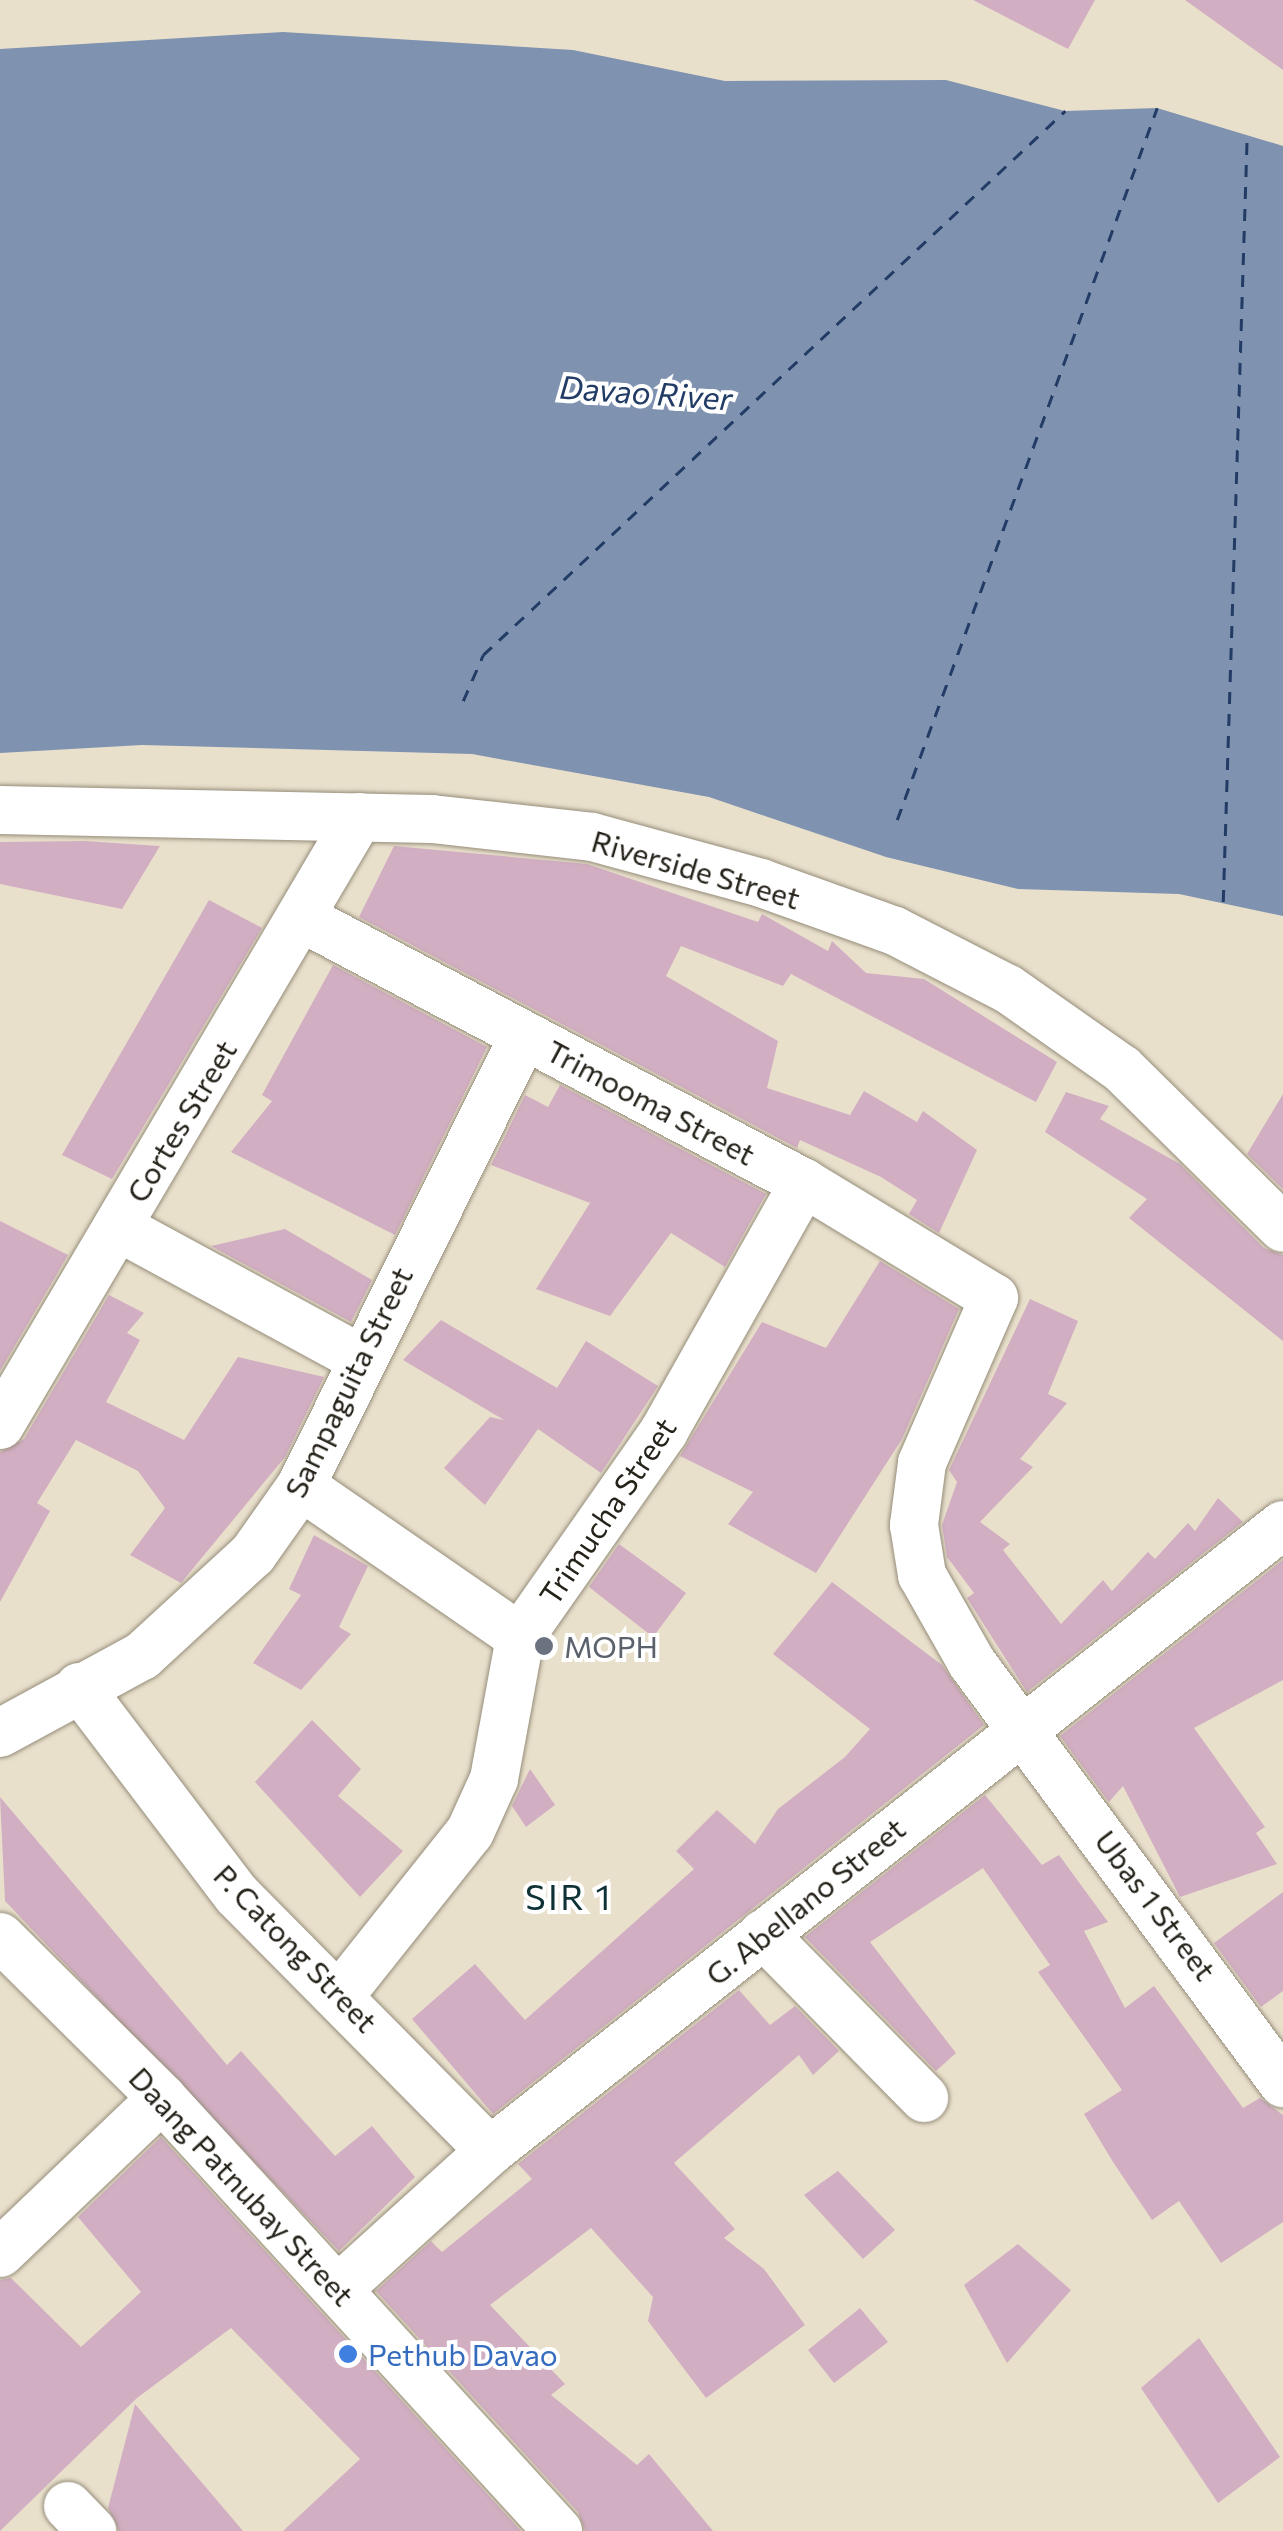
<!DOCTYPE html>
<html>
<head>
<meta charset="utf-8">
<style>
	body { margin:0 }
	#map { position:relative; width:1283px; height:2531px; overflow:hidden; background:#e9e0cc; font-family:Commissioner,sans-serif }
	div>[style] { position:absolute }
	.water>* { inset:0; background:#7f92b0 }
	.ferry>* { height:2.5px; margin-top:-1.25px; transform-origin:0; background:repeating-linear-gradient(90deg,#223c66 0 12px,transparent 0 22px) }
	.building>* { inset:0; background:#d2aec3 }
	.roads { filter:drop-shadow(0 0 2px #958d7a) drop-shadow(0 0 2px #958d7a) }
	.minor>* { height:48px; margin:-24px; padding:0 24px; transform-origin:24px; border-radius:24px; background:#fff }
	.dots>* { width:28px; height:28px; translate:-50% -50%; box-sizing:border-box; border:5px solid #fff; border-radius:50% }
	span { translate:-50% -50%; white-space:nowrap; text-align:center; line-height:1.15; -webkit-text-stroke:8px #fff; paint-order:stroke }
	.street-label { font-size:30px; color:#25221a }
	.worship-label { font-size:30px; color:#5b616d }
	.left { translate:0 -50%; text-align:left }
	.shop-label { font-size:30px; color:#366cbe }
	.water-label { font-size:32px; color:#223c66; font-style:italic }
	.quarter-label { font-size:35px; color:#0e3135; letter-spacing:2.5px }
</style>
</head>
<body>
<div id="map">
	<div class="water">
		<i style="clip-path:polygon(283px 32px,573px 50px,725px 81px,946px 80px,1065px 111px,1157px 108px,1283px 146px,1283px 916px,1179px 894px,1018px 889px,886px 857px,709px 797px,472px 754px,142px 745px,0 753px,0 49px)"></i>
	</div>
	<div class="ferry">
		<i style="left:463px;top:701px;width:50px;rotate:-66.5deg"></i>
		<i style="left:483px;top:655px;width:797px;rotate:-43.07deg"></i>
		<i style="left:897px;top:820px;width:758px;rotate:-69.94deg"></i>
		<i style="left:1223px;top:902px;width:766px;rotate:-88.21deg"></i>
	</div>
	<div class="building">
		<i style="clip-path:polygon(973px 0,1095px 0,1068px 49px)"></i>
		<i style="clip-path:polygon(1185px 0,1283px 0,1283px 70px)"></i>
		<i style="clip-path:polygon(84px 841px,160px 846px,122px 909px,0 884px,0 842px)"></i>
		<i style="clip-path:polygon(394px 846px,587px 864px,758px 922px,762px 914px,828px 951px,832px 941px,866px 973px,924px 979px,1057px 1062px,1036px 1102px,791px 974px,783px 986px,681px 946px,666px 976px,778px 1041px,767px 1088px,850px 1115px,864px 1091px,917px 1122px,923px 1111px,977px 1150px,939px 1233px,909px 1214px,917px 1200px,881px 1177px,800px 1140px,797px 1148px,359px 917px)"></i>
		<i style="clip-path:polygon(209px 900px,262px 928px,112px 1179px,62px 1155px)"></i>
		<i style="clip-path:polygon(333px 965px,487px 1047px,395px 1235px,231px 1152px,272px 1101px,262px 1095px)"></i>
		<i style="clip-path:polygon(560px 1085px,766px 1194px,725px 1267px,671px 1233px,610px 1316px,536px 1289px,590px 1203px,491px 1165px,525px 1095px,548px 1107px)"></i>
		<i style="clip-path:polygon(1066px 1092px,1109px 1106px,1100px 1119px,1180px 1164px,1264px 1248px,1283px 1255px,1283px 1341px,1129px 1218px,1147px 1199px,1045px 1132px)"></i>
		<i style="clip-path:polygon(1283px 1094px,1283px 1189px,1247px 1154px)"></i>
		<i style="clip-path:polygon(0 1221px,68px 1255px,0 1371px)"></i>
		<i style="clip-path:polygon(285px 1229px,372px 1280px,351px 1322px,211px 1246px)"></i>
		<i style="clip-path:polygon(880px 1261px,959px 1309px,902px 1439px,816px 1573px,728px 1524px,753px 1492px,680px 1456px,762px 1322px,826px 1348px)"></i>
		<i style="clip-path:polygon(109px 1295px,144px 1313px,127px 1333px,140px 1340px,106px 1402px,184px 1440px,238px 1357px,324px 1377px,285px 1457px,181px 1583px,130px 1555px,165px 1508px,138px 1471px,76px 1440px,37px 1503px,50px 1511px,0 1602px,0 1452px,24px 1439px)"></i>
		<i style="clip-path:polygon(1030px 1299px,1078px 1321px,1048px 1394px,1067px 1403px,1020px 1459px,1033px 1467px,980px 1522px,1010px 1544px,1003px 1550px,1061px 1624px,1103px 1580px,1112px 1591px,1148px 1552px,1155px 1559px,1188px 1523px,1195px 1531px,1218px 1498px,1243px 1522px,1027px 1692px,967px 1598px,974px 1593px,947px 1557px,942px 1525px,957px 1482px,949px 1470px)"></i>
		<i style="clip-path:polygon(441px 1320px,557px 1388px,586px 1341px,658px 1386px,601px 1473px,538px 1429px,485px 1505px,444px 1468px,490px 1417px,504px 1420px,403px 1360px)"></i>
		<i style="clip-path:polygon(314px 1535px,368px 1566px,339px 1627px,351px 1634px,301px 1690px,253px 1663px,301px 1595px,289px 1589px)"></i>
		<i style="clip-path:polygon(619px 1544px,686px 1593px,653px 1637px,589px 1587px)"></i>
		<i style="clip-path:polygon(1283px 1560px,1283px 1680px,1194px 1728px,1265px 1827px,1256px 1833px,1277px 1864px,1180px 1897px,1123px 1786px,1109px 1802px,1060px 1736px)"></i>
		<i style="clip-path:polygon(832px 1582px,942px 1665px,984px 1725px,493px 2114px,412px 2019px,475px 1964px,525px 2020px,694px 1869px,676px 1851px,717px 1810px,755px 1844px,778px 1809px,845px 1757px,870px 1729px,773px 1654px)"></i>
		<i style="clip-path:polygon(312px 1720px,361px 1769px,338px 1796px,403px 1851px,360px 1897px,255px 1782px)"></i>
		<i style="clip-path:polygon(530px 1769px,555px 1805px,526px 1827px,512px 1806px)"></i>
		<i style="clip-path:polygon(985px 1795px,1042px 1865px,1059px 1855px,1108px 1922px,1084px 1931px,1125px 2008px,1154px 1986px,1243px 2108px,1260px 2098px,1283px 2115px,1283px 2222px,1221px 2263px,1179px 2201px,1152px 2220px,1113px 2162px,1084px 2114px,1122px 2090px,1038px 1972px,1050px 1965px,983px 1868px,870px 1942px,956px 2053px,936px 2071px,805px 1937px)"></i>
		<i style="clip-path:polygon(0 1797px,227px 2065px,241px 2051px,335px 2156px,372px 2126px,415px 2177px,339px 2251px,5px 1901px)"></i>
		<i style="clip-path:polygon(1283px 1892px,1283px 1991px,1261px 2007px,1214px 1943px)"></i>
		<i style="clip-path:polygon(739px 1990px,770px 2025px,795px 2006px,839px 2051px,813px 2075px,799px 2055px,674px 2163px,735px 2229px,724px 2238px,764px 2269px,805px 2325px,706px 2398px,648px 2321px,653px 2297px,591px 2228px,490px 2305px,565px 2384px,551px 2395px,637px 2465px,649px 2454px,713px 2531px,585px 2531px,578px 2512px,376px 2291px,431px 2241px,442px 2252px,532px 2179px,518px 2164px)"></i>
		<i style="clip-path:polygon(161px 2137px,521px 2531px,283px 2531px,360px 2459px,231px 2328px,137px 2398px,0 2531px,0 2280px,11px 2278px,81px 2347px,141px 2292px,78px 2217px)"></i>
		<i style="clip-path:polygon(838px 2171px,895px 2230px,863px 2259px,804px 2195px)"></i>
		<i style="clip-path:polygon(1018px 2244px,1071px 2290px,1007px 2363px,964px 2285px)"></i>
		<i style="clip-path:polygon(860px 2308px,888px 2342px,834px 2383px,808px 2350px)"></i>
		<i style="clip-path:polygon(1199px 2338px,1280px 2457px,1218px 2503px,1141px 2388px)"></i>
		<i style="clip-path:polygon(135px 2404px,243px 2531px,119px 2531px,108px 2508px)"></i>
	</div>
	<div class="roads">
		<div class="minor">
			<i style="left:0;top:810px;width:432px;rotate:1.2deg"></i>
			<i style="left:432px;top:819px;width:161px;rotate:6.4deg"></i>
			<i style="left:592px;top:837px;width:175px;rotate:15.2deg"></i>
			<i style="left:761px;top:883px;width:142px;rotate:19.7deg"></i>
			<i style="left:895px;top:931px;width:127px;rotate:27.2deg"></i>
			<i style="left:1008px;top:989px;width:139px;rotate:35.1deg"></i>
			<i style="left:1122px;top:1069px;width:226px;rotate:44.6deg"></i>
			<i style="left:302px;top:918px;width:568px;rotate:27.83deg"></i>
			<i style="left:804px;top:1183px;width:222px;rotate:31.2deg"></i>
			<i style="left:994px;top:1298px;width:180px;rotate:113.6deg"></i>
			<i style="left:922px;top:1463px;width:63px;rotate:97.4deg"></i>
			<i style="left:914px;top:1525px;width:51px;rotate:80.9deg"></i>
			<i style="left:922px;top:1575px;width:101px;rotate:60.4deg"></i>
			<i style="left:972px;top:1663px;width:523px;rotate:53.48deg"></i>
			<i style="left:118px;top:1227px;width:277px;rotate:28.5deg"></i>
			<i style="left:0;top:1425px;width:706px;rotate:-59.44deg"></i>
			<i style="left:301px;top:1486px;width:266px;rotate:34.6deg"></i>
			<i style="left:79px;top:1687px;width:261px;rotate:52.8deg"></i>
			<i style="left:237px;top:1895px;width:360px;rotate:45.3deg"></i>
			<i style="left:0;top:1733px;width:162px;rotate:-28.5deg"></i>
			<i style="left:142px;top:1656px;width:151px;rotate:-42.6deg"></i>
			<i style="left:253px;top:1554px;width:83px;rotate:-54.8deg"></i>
			<i style="left:301px;top:1486px;width:503px;rotate:-63.69deg"></i>
			<i style="left:763px;top:1934px;width:230px;rotate:45.5deg"></i>
			<i style="left:0;top:1937px;width:228px;rotate:44.8deg"></i>
			<i style="left:162px;top:2098px;width:587px;rotate:47.56deg"></i>
			<i style="left:341px;top:1994px;width:207px;rotate:-51.5deg"></i>
			<i style="left:470px;top:1832px;width:58px;rotate:-65.6deg"></i>
			<i style="left:494px;top:1779px;width:144px;rotate:-79.6deg"></i>
			<i style="left:520px;top:1637px;width:251px;rotate:-55deg"></i>
			<i style="left:664px;top:1431px;width:285px;rotate:-60.6deg"></i>
			<i style="left:0;top:2253px;width:224px;rotate:-43.7deg"></i>
			<i style="left:338px;top:2289px;width:205px;rotate:-42.2deg"></i>
			<i style="left:490px;top:2151px;width:1010px;rotate:-38.29deg"></i>
			<i style="left:68px;top:2506px;width:35px;rotate:46deg"></i>
		</div>
	</div>
	<div class="dots">
		<i style="left:544px;top:1646px;background:#6b7280"></i>
		<i style="left:348px;top:2354px;background:#3f7fe0"></i>
	</div>
	<div class="street-label">
		<span style="left:696px;top:869px;rotate:16deg">Riverside Street</span>
		<span style="left:651px;top:1102px;rotate:28deg">Trimooma Street</span>
		<span style="left:181px;top:1121px;rotate:-59deg">Cortes Street</span>
		<span style="left:348px;top:1382px;rotate:-64deg">Sampaguita Street</span>
		<span style="left:607px;top:1511px;rotate:-56deg">Trimucha Street</span>
		<span style="left:805px;top:1901px;rotate:-39deg">G. Abellano Street</span>
		<span style="left:1156px;top:1905px;rotate:53deg">Ubas 1 Street</span>
		<span style="left:296px;top:1948px;rotate:46deg">P. Catong Street</span>
		<span style="left:242px;top:2186px;rotate:47deg">Daang Patnubay Street</span>
	</div>
	<div class="worship-label">
		<span class="left" style="left:564px;top:1646px">MOPH</span>
	</div>
	<div class="shop-label">
		<span class="left" style="left:368px;top:2354px">Pethub Davao</span>
	</div>
	<div class="water-label">
		<span style="left:646px;top:392px;rotate:4deg">Davao River</span>
	</div>
	<div class="quarter-label">
		<span style="left:569px;top:1896px">SIR 1</span>
	</div>
</div>
</body>
</html>
